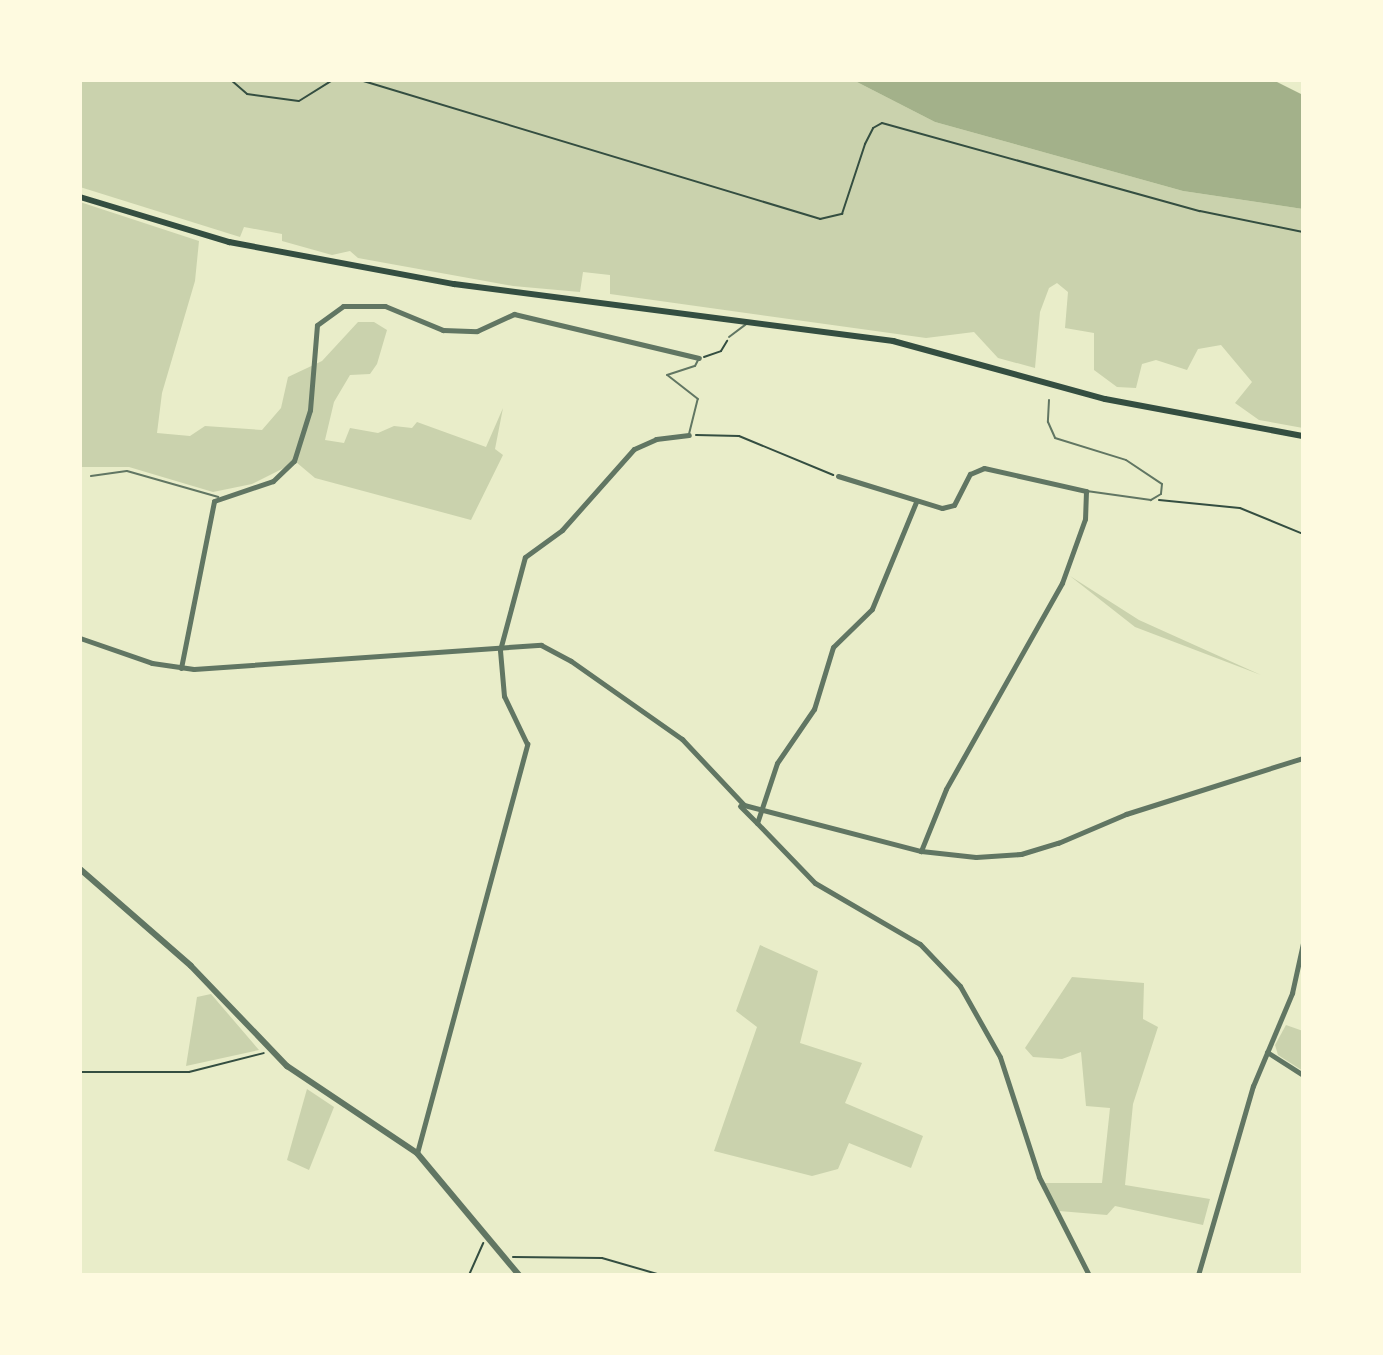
<!DOCTYPE html>
<html>
<head>
<meta charset="utf-8">
<style>
	body { margin:0 }
	#map { position:relative; width:1383px; height:1355px; overflow:hidden; background:#e9edc9; font-family:Barlow,sans-serif }
	div>[style] { position:absolute }
	.green>* { inset:0; background:#cad2ad }
	.water>* { inset:0; background:#a3b18a }
	.path>* { height:2px; margin:-1px; padding:0 1px; transform-origin:1px; border-radius:1px; background:#344e41 }
	.service>* { height:2px; margin:-1px; padding:0 1px; transform-origin:1px; border-radius:1px; background:#617663 }
	.minor>* { height:5px; margin:-2.5px; padding:0 2.5px; transform-origin:2.5px; border-radius:2.5px; background:#617663 }
	.tertiary>* { height:6px; margin:-3px; padding:0 3px; transform-origin:3px; border-radius:3px; background:#617663 }
	.secondary>* { height:6px; margin:-3px; padding:0 3px; transform-origin:3px; border-radius:3px; background:#344e41 }
	span { translate:-50% -50%; white-space:nowrap; text-align:center; line-height:1.15; -webkit-text-stroke:6px #fefae0; paint-order:stroke }
	.frame { position:absolute; inset:0; border:82px solid #fefae0; pointer-events:none }
</style>
</head>
<body>
<div id="map">
	<div class="green">
		<i style="clip-path:polygon(80px 80px,853px 80px,935px 122px,1183px 191px,1303px 209px,1303px 428px,1259px 420px,1235px 403px,1252px 382px,1221px 345px,1198px 349px,1187px 370px,1156px 360px,1142px 364px,1136px 388px,1117px 387px,1094px 370px,1094px 333px,1065px 328px,1068px 292px,1057px 283px,1049px 288px,1040px 312px,1035px 368px,998px 358px,974px 332px,926px 338px,610px 294px,610px 275px,583px 272px,580px 292px,513px 286px,358px 258px,350px 251px,332px 255px,282px 241px,282px 234px,244px 227px,240px 237px,80px 187px)"></i>
		<i style="clip-path:polygon(80px 202px,199px 241px,195px 281px,162px 393px,157px 433px,190px 436px,205px 426px,262px 430px,281px 408px,288px 377px,322px 361px,358px 322px,374px 322px,387px 330px,377px 364px,370px 374px,350px 375px,334px 402px,325px 440px,344px 443px,350px 428px,378px 433px,394px 426px,412px 428px,417px 422px,486px 447px,503px 408px,495px 449px,503px 455px,471px 520px,315px 478px,296px 462px,252px 484px,213px 492px,129px 467px,80px 467px)"></i>
		<i style="clip-path:polygon(1070px 576px,1139px 620px,1261px 675px,1135px 627px)"></i>
		<i style="clip-path:polygon(760px 945px,818px 971px,800px 1043px,862px 1063px,845px 1103px,923px 1136px,911px 1168px,849px 1143px,838px 1169px,812px 1176px,714px 1151px,757px 1027px,736px 1011px)"></i>
		<i style="clip-path:polygon(1072px 977px,1144px 983px,1143px 1019px,1158px 1027px,1133px 1104px,1125px 1185px,1210px 1199px,1203px 1225px,1115px 1206px,1107px 1215px,1059px 1211px,1042px 1183px,1102px 1183px,1110px 1108px,1086px 1106px,1081px 1052px,1062px 1059px,1033px 1057px,1025px 1048px)"></i>
		<i style="clip-path:polygon(211px 994px,259px 1050px,186px 1066px,197px 997px)"></i>
		<i style="clip-path:polygon(1286px 1025px,1303px 1031px,1303px 1071px,1278px 1055px,1275px 1045px)"></i>
		<i style="clip-path:polygon(307px 1089px,334px 1107px,309px 1170px,287px 1160px)"></i>
	</div>
	<div class="water">
		<i style="clip-path:polygon(853px 80px,1273px 80px,1303px 95px,1303px 209px,1183px 191px,935px 122px)"></i>
	</div>
	<div class="path">
		<i style="left:231px;top:80px;width:21px;rotate:41deg"></i>
		<i style="left:247px;top:94px;width:52px;rotate:7.7deg"></i>
		<i style="left:299px;top:101px;width:39px;rotate:-32deg"></i>
		<i style="left:360px;top:80px;width:481px;rotate:16.8deg"></i>
		<i style="left:820px;top:219px;width:23px;rotate:-13deg"></i>
		<i style="left:842px;top:214px;width:74px;rotate:-71.8deg"></i>
		<i style="left:865px;top:144px;width:18px;rotate:-63deg"></i>
		<i style="left:873px;top:128px;width:10px;rotate:-29deg"></i>
		<i style="left:882px;top:123px;width:330px;rotate:15.5deg"></i>
		<i style="left:1200px;top:211px;width:105px;rotate:11.5deg"></i>
		<i style="left:704px;top:357px;width:18px;rotate:-19deg"></i>
		<i style="left:721px;top:351px;width:12px;rotate:-59deg"></i>
		<i style="left:696px;top:435px;width:43px;rotate:1.3deg"></i>
		<i style="left:739px;top:436px;width:102px;rotate:22.5deg"></i>
		<i style="left:1159px;top:500px;width:81px;rotate:5.6deg"></i>
		<i style="left:1240px;top:508px;width:68px;rotate:22.4deg"></i>
		<i style="left:80px;top:1072px;width:109px"></i>
		<i style="left:189px;top:1072px;width:77px;rotate:-14.2deg"></i>
		<i style="left:513px;top:1257px;width:89px;rotate:0.6deg"></i>
		<i style="left:602px;top:1258px;width:61px;rotate:16.1deg"></i>
		<i style="left:469px;top:1275px;width:35px;rotate:-66deg"></i>
	</div>
	<div class="service">
		<i style="left:729px;top:337px;width:21px;rotate:-37deg"></i>
		<i style="left:1049px;top:400px;width:22px;rotate:93deg"></i>
		<i style="left:1048px;top:422px;width:17px;rotate:66deg"></i>
		<i style="left:1055px;top:438px;width:74px;rotate:17.2deg"></i>
		<i style="left:1126px;top:460px;width:43px;rotate:33.7deg"></i>
		<i style="left:1162px;top:484px;width:10px;rotate:96deg"></i>
		<i style="left:1161px;top:494px;width:12px;rotate:149deg"></i>
		<i style="left:1151px;top:500px;width:65px;rotate:-172deg"></i>
		<i style="left:689px;top:434px;width:36px;rotate:-76deg"></i>
		<i style="left:698px;top:399px;width:39px;rotate:-142deg"></i>
		<i style="left:667px;top:375px;width:29px;rotate:-18deg"></i>
		<i style="left:695px;top:366px;width:9px;rotate:-63deg"></i>
		<i style="left:91px;top:476px;width:36px;rotate:-8deg"></i>
		<i style="left:127px;top:471px;width:95px;rotate:15.9deg"></i>
	</div>
	<div class="minor">
		<i style="left:838px;top:476px;width:109px;rotate:17.1deg"></i>
		<i style="left:942px;top:508px;width:12px;rotate:-14deg"></i>
		<i style="left:954px;top:505px;width:35px;rotate:-63deg"></i>
		<i style="left:970px;top:474px;width:15px;rotate:-23deg"></i>
		<i style="left:984px;top:468px;width:105px;rotate:12.7deg"></i>
		<i style="left:1086px;top:491px;width:28px;rotate:92deg"></i>
		<i style="left:1085px;top:519px;width:68px;rotate:109.8deg"></i>
		<i style="left:1062px;top:583px;width:236px;rotate:119.4deg"></i>
		<i style="left:946px;top:789px;width:67px;rotate:112deg"></i>
		<i style="left:916px;top:502px;width:116px;rotate:112.4deg"></i>
		<i style="left:872px;top:609px;width:54px;rotate:135.7deg"></i>
		<i style="left:833px;top:647px;width:65px;rotate:107deg"></i>
		<i style="left:814px;top:709px;width:65px;rotate:124.4deg"></i>
		<i style="left:777px;top:763px;width:63px;rotate:108.4deg"></i>
		<i style="left:757px;top:823px;width:83px;rotate:46deg"></i>
		<i style="left:815px;top:883px;width:121px;rotate:30.2deg"></i>
		<i style="left:920px;top:944px;width:58px;rotate:46.4deg"></i>
		<i style="left:960px;top:986px;width:81px;rotate:60.6deg"></i>
		<i style="left:1000px;top:1057px;width:126px;rotate:72deg"></i>
		<i style="left:1039px;top:1177px;width:110px;rotate:63deg"></i>
		<i style="left:80px;top:638px;width:76px;rotate:19.1deg"></i>
		<i style="left:152px;top:663px;width:42px;rotate:8.1deg"></i>
		<i style="left:194px;top:669px;width:348px;rotate:-4deg"></i>
		<i style="left:541px;top:645px;width:34px;rotate:28deg"></i>
		<i style="left:571px;top:661px;width:136px;rotate:35.1deg"></i>
		<i style="left:682px;top:739px;width:91px;rotate:46.8deg"></i>
		<i style="left:744px;top:805px;width:183px;rotate:14.6deg"></i>
		<i style="left:921px;top:851px;width:55px;rotate:6.2deg"></i>
		<i style="left:976px;top:857px;width:45px;rotate:-3.8deg"></i>
		<i style="left:1021px;top:854px;width:39px;rotate:-17deg"></i>
		<i style="left:1058px;top:843px;width:74px;rotate:-23.1deg"></i>
		<i style="left:1126px;top:814px;width:186px;rotate:-17.6deg"></i>
		<i style="left:181px;top:668px;width:170px;rotate:-78.8deg"></i>
		<i style="left:214px;top:501px;width:62px;rotate:-18.7deg"></i>
		<i style="left:273px;top:481px;width:29px;rotate:-44deg"></i>
		<i style="left:294px;top:461px;width:53px;rotate:-72.6deg"></i>
		<i style="left:310px;top:410px;width:85px;rotate:-85.3deg"></i>
		<i style="left:317px;top:325px;width:32px;rotate:-36deg"></i>
		<i style="left:343px;top:306px;width:42px"></i>
		<i style="left:385px;top:306px;width:63px;rotate:22.5deg"></i>
		<i style="left:443px;top:330px;width:34px;rotate:2deg"></i>
		<i style="left:477px;top:331px;width:41px;rotate:-24.7deg"></i>
		<i style="left:514px;top:314px;width:190px;rotate:13.4deg"></i>
		<i style="left:740px;top:806px;width:24px;rotate:45deg"></i>
		<i style="left:1267px;top:1052px;width:43px;rotate:32.6deg"></i>
		<i style="left:417px;top:1153px;width:424px;rotate:-74.9deg"></i>
		<i style="left:527px;top:744px;width:53px;rotate:-115.6deg"></i>
		<i style="left:504px;top:696px;width:46px;rotate:-95deg"></i>
		<i style="left:500px;top:650px;width:96px;rotate:-75deg"></i>
		<i style="left:525px;top:557px;width:46px;rotate:-36.1deg"></i>
		<i style="left:562px;top:530px;width:108px;rotate:-48.4deg"></i>
		<i style="left:634px;top:449px;width:24px;rotate:-24deg"></i>
		<i style="left:656px;top:439px;width:33px;rotate:-7deg"></i>
		<i style="left:1198px;top:1275px;width:197px;rotate:-73.8deg"></i>
		<i style="left:1253px;top:1086px;width:101px;rotate:-67.2deg"></i>
		<i style="left:1292px;top:993px;width:51px;rotate:-77.6deg"></i>
	</div>
	<div class="tertiary">
		<i style="left:80px;top:869px;width:147px;rotate:41.1deg"></i>
		<i style="left:191px;top:966px;width:139px;rotate:46.2deg"></i>
		<i style="left:287px;top:1066px;width:156px;rotate:33.8deg"></i>
		<i style="left:417px;top:1153px;width:159px;rotate:50.1deg"></i>
	</div>
	<div class="secondary">
		<i style="left:80px;top:197px;width:156px;rotate:16.8deg"></i>
		<i style="left:229px;top:242px;width:229px;rotate:10.6deg"></i>
		<i style="left:454px;top:284px;width:443px;rotate:7.4deg"></i>
		<i style="left:893px;top:341px;width:220px;rotate:15.3deg"></i>
		<i style="left:1105px;top:399px;width:201px;rotate:10.6deg"></i>
	</div>
	<div class="frame"></div>
</div>
</body>
</html>
